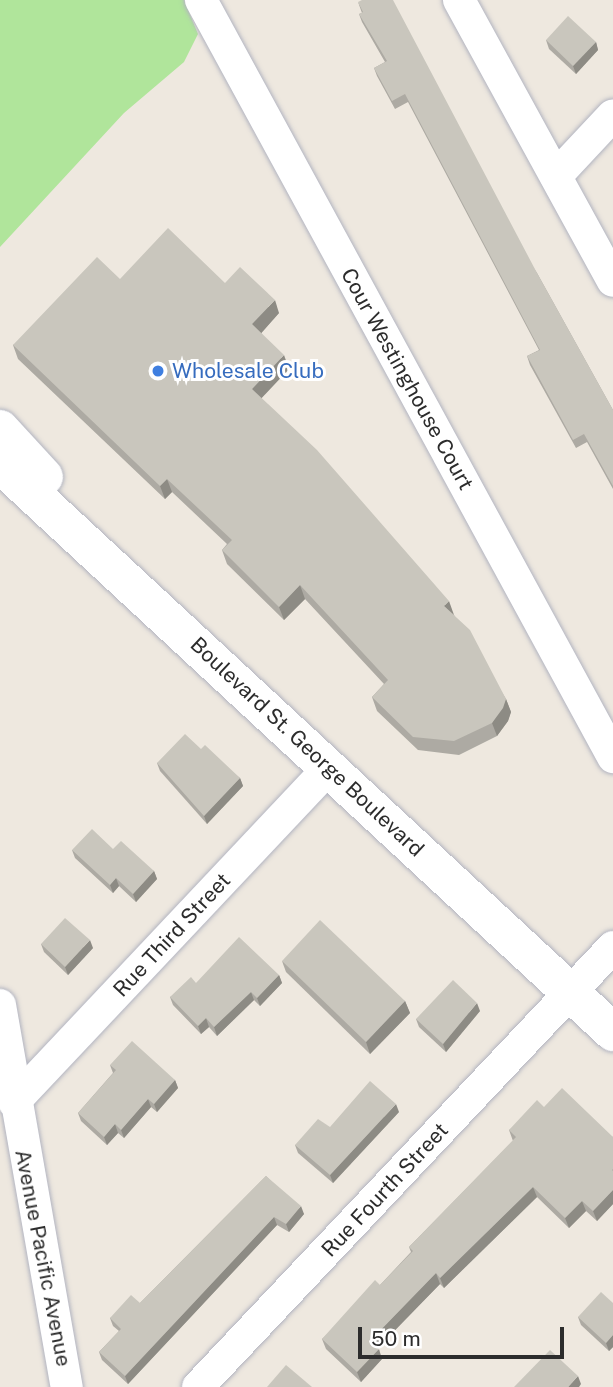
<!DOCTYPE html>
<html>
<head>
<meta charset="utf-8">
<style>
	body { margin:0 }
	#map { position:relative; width:613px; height:1387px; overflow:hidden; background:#eee8df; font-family:"Public Sans",sans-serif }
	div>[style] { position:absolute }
	.green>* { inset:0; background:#b0e59b }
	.roads { filter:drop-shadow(0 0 2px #b2b4c0) drop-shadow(0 0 2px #b2b4c0) }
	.street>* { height:32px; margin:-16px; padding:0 16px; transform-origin:16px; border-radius:16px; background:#fff }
	.secondary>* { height:38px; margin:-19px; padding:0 19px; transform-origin:19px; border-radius:19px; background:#fff }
	.wall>* { inset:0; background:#adaaa3 }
	.shaded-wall>* { inset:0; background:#8d8b84 }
	.building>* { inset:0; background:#c9c6bd }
	.dots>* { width:19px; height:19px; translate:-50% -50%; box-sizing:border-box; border:4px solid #fff; border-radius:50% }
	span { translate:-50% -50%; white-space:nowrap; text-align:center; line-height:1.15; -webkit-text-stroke:6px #fff; paint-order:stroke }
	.shop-label { font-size:21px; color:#366cbe }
	.left { translate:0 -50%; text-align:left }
	.street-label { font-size:21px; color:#2c2c2c }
	.scale { position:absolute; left:358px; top:1327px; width:206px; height:32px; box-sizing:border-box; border:4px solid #2c2c2c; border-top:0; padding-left:9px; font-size:21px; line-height:24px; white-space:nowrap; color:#2c2c2c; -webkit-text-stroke:5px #fff; paint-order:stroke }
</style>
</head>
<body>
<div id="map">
	<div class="green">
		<i style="clip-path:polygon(0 0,184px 0,198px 34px,184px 62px,124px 113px,0 247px)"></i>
	</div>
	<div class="roads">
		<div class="street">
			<i style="left:201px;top:0;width:862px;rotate:61.44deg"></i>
			<i style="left:459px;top:0;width:320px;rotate:61.3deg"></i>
			<i style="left:556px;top:176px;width:83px;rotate:-46.9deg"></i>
			<i style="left:0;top:1005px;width:388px;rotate:80.1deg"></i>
			<i style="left:14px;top:1102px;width:459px;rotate:-46.7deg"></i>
			<i style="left:198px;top:1387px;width:605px;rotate:-46.67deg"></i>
		</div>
		<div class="secondary">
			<i style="left:0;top:429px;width:65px;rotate:47.5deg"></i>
			<i style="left:0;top:464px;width:836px;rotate:42.82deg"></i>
		</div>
	</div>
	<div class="wall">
		<i style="clip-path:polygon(358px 2px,537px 273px,613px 410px,613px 489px,587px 442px,576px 448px,530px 365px,527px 356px,539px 350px,408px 102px,395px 109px,377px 76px,374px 68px,385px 62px,362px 22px,359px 14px,362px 13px)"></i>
		<i style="clip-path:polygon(546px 40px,596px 42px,598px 50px,576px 74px,549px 49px)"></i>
		<i style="clip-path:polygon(120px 279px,225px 283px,279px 313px,261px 333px,289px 369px,261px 398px,454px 615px,506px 699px,511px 712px,508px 721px,497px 736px,459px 755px,418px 750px,377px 711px,372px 697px,384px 684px,305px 599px,284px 620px,227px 564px,222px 550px,227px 544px,172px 492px,165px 499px,18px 359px,13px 345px)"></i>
		<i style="clip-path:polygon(201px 749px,240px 778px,243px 786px,207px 824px,160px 771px,157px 763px)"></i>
		<i style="clip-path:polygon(113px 849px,154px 871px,157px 879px,136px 902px,119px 886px,113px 893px,75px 858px,72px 850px)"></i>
		<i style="clip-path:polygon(41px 944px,93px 948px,68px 975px,44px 952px)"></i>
		<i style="clip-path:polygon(282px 961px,405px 1001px,410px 1013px,370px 1054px,286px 972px)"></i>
		<i style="clip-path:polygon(279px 975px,282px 983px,260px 1006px,254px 1000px,217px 1036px,209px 1027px,201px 1034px,173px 1005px,170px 997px,196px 983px)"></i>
		<i style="clip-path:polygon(480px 1011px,446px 1052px,419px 1027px,416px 1019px)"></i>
		<i style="clip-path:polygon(110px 1065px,175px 1080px,178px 1088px,157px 1112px,151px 1107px,124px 1138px,118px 1133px,107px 1145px,81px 1121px,78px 1113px,113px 1073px)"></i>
		<i style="clip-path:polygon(544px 1107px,613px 1137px,613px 1204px,597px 1221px,586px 1211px,569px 1228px,537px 1197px,444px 1288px,440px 1284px,377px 1348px,382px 1359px,361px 1382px,326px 1349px,322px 1339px,380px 1285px,411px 1252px,409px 1247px,513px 1141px,509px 1130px)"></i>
		<i style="clip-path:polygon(399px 1112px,333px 1183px,298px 1153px,295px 1145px)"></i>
		<i style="clip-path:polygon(266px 1176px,304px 1214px,289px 1232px,277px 1225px,128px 1384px,102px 1360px,99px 1352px,119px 1331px,113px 1326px,110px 1318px,140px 1303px)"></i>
		<i style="clip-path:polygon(613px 1303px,613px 1347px,609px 1351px,581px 1325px,578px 1317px)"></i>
	</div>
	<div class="shaded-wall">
		<i style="clip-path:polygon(596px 42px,598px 50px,576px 74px,573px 66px)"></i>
		<i style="clip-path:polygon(275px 300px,279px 313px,257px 338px,252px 324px)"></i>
		<i style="clip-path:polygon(284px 355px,289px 369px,257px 403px,252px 389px)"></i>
		<i style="clip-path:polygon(167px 479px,172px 492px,165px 499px,160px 486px)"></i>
		<i style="clip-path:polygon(300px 585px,305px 599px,284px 620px,279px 607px)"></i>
		<i style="clip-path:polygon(449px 601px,454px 615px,444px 606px)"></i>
		<i style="clip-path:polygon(506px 699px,511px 712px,508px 721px,497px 736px,492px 723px)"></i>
		<i style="clip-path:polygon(240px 778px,243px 786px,207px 824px,204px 816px)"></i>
		<i style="clip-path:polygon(154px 871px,157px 879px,136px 902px,133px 894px)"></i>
		<i style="clip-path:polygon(116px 878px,119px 886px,113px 893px,110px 885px)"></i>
		<i style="clip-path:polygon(90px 940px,93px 948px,68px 975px,65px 967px)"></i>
		<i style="clip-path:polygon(279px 975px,282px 983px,260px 1006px,257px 998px)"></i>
		<i style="clip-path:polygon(251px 992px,254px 1000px,217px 1036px,214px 1027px)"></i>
		<i style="clip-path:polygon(405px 1001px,410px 1013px,370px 1054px,366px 1042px)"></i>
		<i style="clip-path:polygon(477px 1003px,480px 1011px,446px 1052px,443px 1044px)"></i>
		<i style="clip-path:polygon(206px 1018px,209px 1027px,201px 1034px,198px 1026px)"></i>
		<i style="clip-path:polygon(175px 1080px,178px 1088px,157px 1112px,154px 1104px)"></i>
		<i style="clip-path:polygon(148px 1099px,151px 1107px,124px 1138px,121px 1130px)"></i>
		<i style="clip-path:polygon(396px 1104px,399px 1112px,333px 1183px,330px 1175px)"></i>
		<i style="clip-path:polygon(115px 1124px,118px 1133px,107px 1145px,104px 1137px)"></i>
		<i style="clip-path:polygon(533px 1187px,537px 1197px,444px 1288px,440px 1278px)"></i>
		<i style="clip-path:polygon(613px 1190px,613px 1204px,597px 1221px,593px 1211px)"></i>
		<i style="clip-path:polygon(582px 1201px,586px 1211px,569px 1228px,565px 1218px)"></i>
		<i style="clip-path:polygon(301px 1206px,304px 1214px,289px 1232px,286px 1224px)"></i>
		<i style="clip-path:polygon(274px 1217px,277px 1225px,128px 1384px,125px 1376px)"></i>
		<i style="clip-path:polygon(436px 1273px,440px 1284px,374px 1352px,370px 1341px)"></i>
		<i style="clip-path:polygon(613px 1335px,613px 1347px,609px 1351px,606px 1343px)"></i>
		<i style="clip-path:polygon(379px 1349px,382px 1359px,361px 1382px,357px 1372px)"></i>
		<i style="clip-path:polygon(578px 1376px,581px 1384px,579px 1387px,568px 1387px)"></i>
	</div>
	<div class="building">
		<i style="clip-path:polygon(362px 0,393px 0,537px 273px,613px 410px,613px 486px,584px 434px,573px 440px,527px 356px,540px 350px,405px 94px,392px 101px,374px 68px,387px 61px,359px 14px,363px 12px,358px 2px)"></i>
		<i style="clip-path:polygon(568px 16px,596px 42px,573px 66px,546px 40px)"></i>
		<i style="clip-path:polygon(168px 228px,225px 283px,240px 267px,275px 300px,252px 324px,284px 355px,252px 389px,317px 450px,449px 601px,444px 606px,470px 630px,506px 699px,503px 708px,492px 723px,454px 741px,413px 737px,372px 697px,388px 680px,300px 585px,279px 607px,222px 550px,232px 540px,167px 479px,160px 486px,13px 345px,97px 257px,120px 279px)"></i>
		<i style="clip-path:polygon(185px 734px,201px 749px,205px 745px,240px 778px,204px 816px,157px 763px)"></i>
		<i style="clip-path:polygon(92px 829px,113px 849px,121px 841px,154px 871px,133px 894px,116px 878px,110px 885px,72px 850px)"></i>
		<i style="clip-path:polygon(65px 918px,90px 940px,65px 967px,41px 944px)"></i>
		<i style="clip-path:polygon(320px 920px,405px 1001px,366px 1042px,282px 961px)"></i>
		<i style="clip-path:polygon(239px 937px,279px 975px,257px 998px,251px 992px,214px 1027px,206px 1018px,198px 1026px,170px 997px,191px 977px,196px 983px)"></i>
		<i style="clip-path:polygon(453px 980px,477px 1003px,443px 1044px,416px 1019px)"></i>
		<i style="clip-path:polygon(132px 1041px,175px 1080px,154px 1104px,148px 1099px,121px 1130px,115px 1124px,104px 1137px,78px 1113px,116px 1070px,110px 1065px)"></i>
		<i style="clip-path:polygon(370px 1081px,396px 1104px,330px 1175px,295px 1145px,318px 1119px,330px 1127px)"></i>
		<i style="clip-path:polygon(562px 1088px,613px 1137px,613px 1169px,612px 1170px,613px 1171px,613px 1190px,593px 1211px,582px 1201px,565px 1218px,533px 1187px,440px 1278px,436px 1273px,370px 1341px,379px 1349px,357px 1372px,322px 1339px,375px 1280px,380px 1285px,413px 1251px,409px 1247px,516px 1137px,509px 1130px,537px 1100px,544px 1107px)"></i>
		<i style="clip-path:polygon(266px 1176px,301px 1206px,286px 1224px,274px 1217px,125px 1376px,99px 1352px,121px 1329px,110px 1318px,131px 1295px,140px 1303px)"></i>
		<i style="clip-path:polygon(601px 1292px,613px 1303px,613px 1335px,606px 1343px,578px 1317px)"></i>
		<i style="clip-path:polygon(550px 1350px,578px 1376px,568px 1387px,514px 1387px)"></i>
		<i style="clip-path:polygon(286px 1365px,312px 1387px,267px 1387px)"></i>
	</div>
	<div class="dots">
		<i style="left:158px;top:371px;background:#3f7fe0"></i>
	</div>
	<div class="shop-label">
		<span class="left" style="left:172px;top:371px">Wholesale Club</span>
	</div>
	<div class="street-label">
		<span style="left:407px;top:379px;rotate:61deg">Cour Westinghouse Court</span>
		<span style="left:307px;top:747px;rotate:43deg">Boulevard St. George Boulevard</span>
		<span style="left:172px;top:935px;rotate:-47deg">Rue Third Street</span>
		<span style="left:385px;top:1190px;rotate:-47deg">Rue Fourth Street</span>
		<span style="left:43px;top:1258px;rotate:79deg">Avenue Pacific Avenue</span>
	</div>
	<div class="scale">50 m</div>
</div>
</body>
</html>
